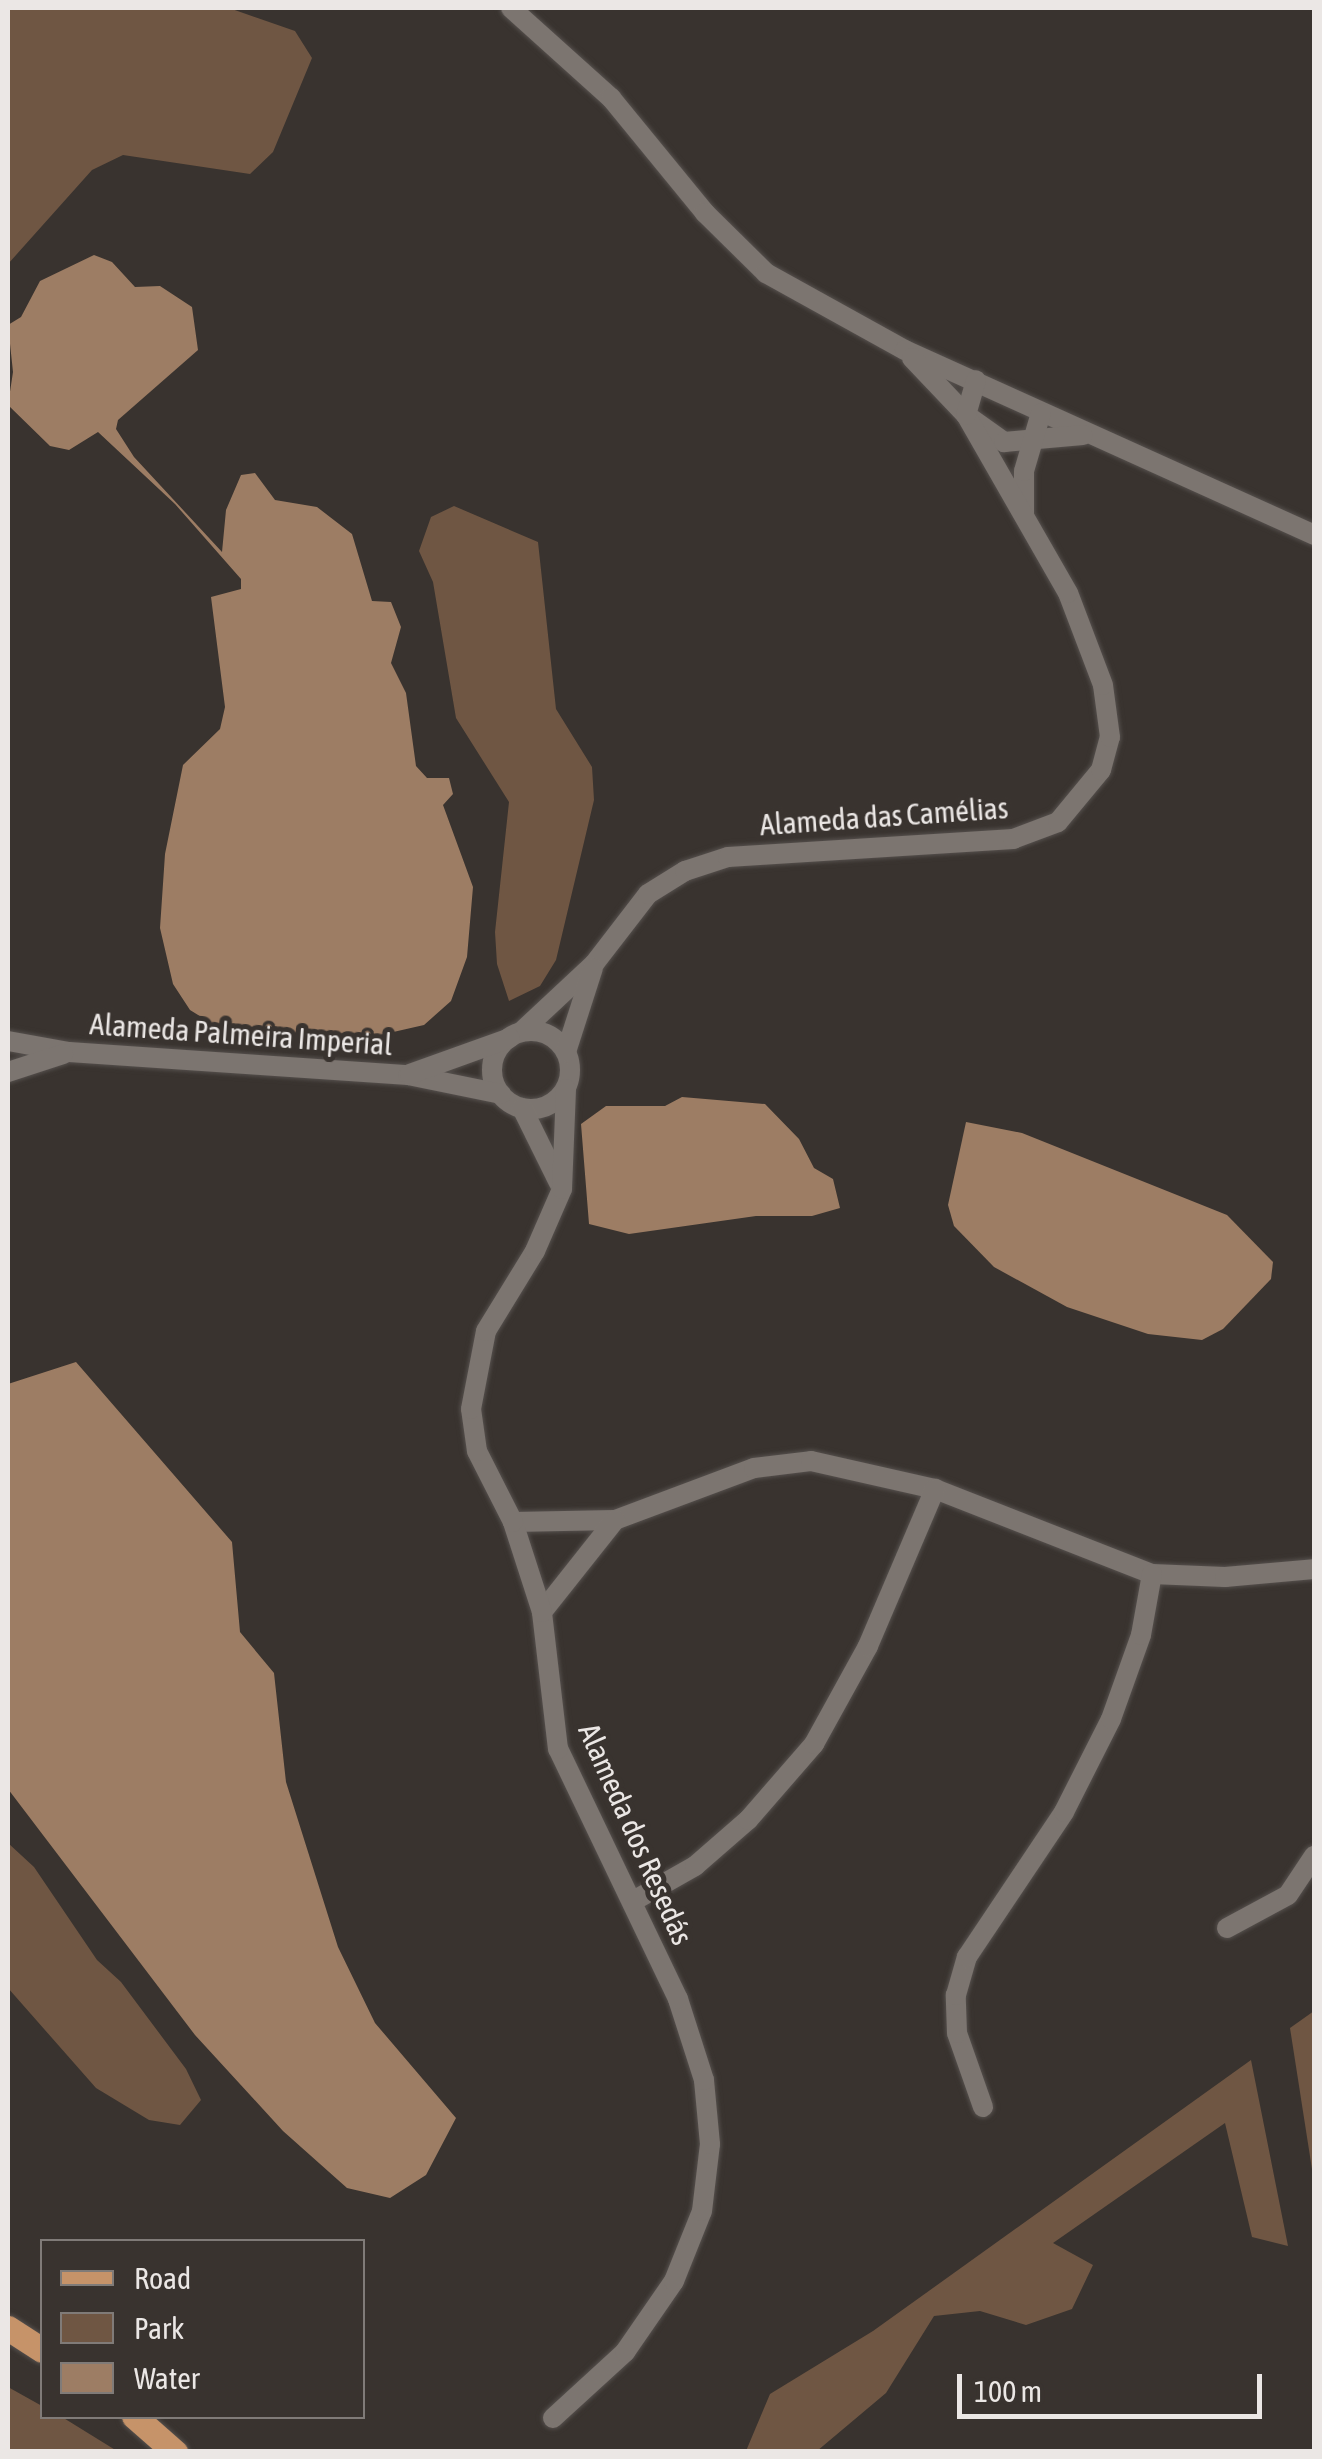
<!DOCTYPE html>
<html>
<head>
<meta charset="utf-8">
<style>
	body { margin:0 }
	#map { position:relative; width:1322px; height:2459px; overflow:hidden; background:#39332f; font-family:"Asap Condensed",sans-serif }
	div>[style] { position:absolute }
	.green>* { inset:0; background:#6f5643 }
	.water>* { inset:0; background:#9d7d64 }
	.roads { filter:drop-shadow(0 0 2px #55504d) drop-shadow(0 0 2px #55504d) }
	.minor>* { height:20px; margin:-10px; padding:0 10px; transform-origin:10px; border-radius:10px; background:#7c7570 }
	.minor>.ring { margin:-10px; padding:0; box-sizing:content-box; background:none; border:20px solid #7c7570; border-radius:50% }
	.primary>* { height:25px; margin:-12.5px; padding:0 12.5px; transform-origin:12.5px; border-radius:12.5px; background:#c69369 }
	span { translate:-50% -50%; white-space:nowrap; text-align:center; line-height:1.15; -webkit-text-stroke:10px #39332f; paint-order:stroke }
	.street-label { font-size:30px; color:#ebe7e5 }
	.frame { position:absolute; inset:0; border:10px solid #ebe7e5; pointer-events:none }
	.legend { position:absolute; left:40px; top:2239px; width:325px; height:180px; box-sizing:border-box; background:#39332f; border:2px solid #807b78; margin:0; padding:12px 18px; list-style:none; font-size:30px; color:#ebe7e5 }
	.legend li { display:flex; align-items:center; gap:20px; height:50px }
	.legend b { width:50px; border:2px solid #807b78 }
	.scale { position:absolute; left:957px; top:2374px; width:305px; height:45px; box-sizing:border-box; border:5px solid #ebe7e5; border-top:0; padding-left:12px; font-size:30px; line-height:35px; white-space:nowrap; color:#ebe7e5; -webkit-text-stroke:8px #39332f; paint-order:stroke }
</style>
</head>
<body>
<div id="map">
	<div class="green">
		<i style="clip-path:polygon(8px 8px,229px 8px,295px 31px,312px 58px,273px 152px,250px 174px,123px 155px,92px 170px,8px 264px)"></i>
		<i style="clip-path:polygon(454px 506px,538px 542px,556px 709px,592px 767px,594px 800px,556px 960px,540px 986px,509px 1001px,497px 964px,495px 932px,509px 802px,456px 718px,433px 582px,419px 551px,431px 517px)"></i>
		<i style="clip-path:polygon(8px 1843px,34px 1867px,97px 1960px,121px 1982px,186px 2069px,201px 2100px,180px 2125px,149px 2120px,96px 2088px,8px 1988px)"></i>
		<i style="clip-path:polygon(1314px 2011px,1314px 2182px,1290px 2028px)"></i>
		<i style="clip-path:polygon(1251px 2060px,1288px 2246px,1252px 2237px,1225px 2123px,1053px 2243px,1093px 2265px,1072px 2309px,1026px 2325px,980px 2311px,934px 2316px,886px 2393px,817px 2451px,746px 2451px,770px 2394px,873px 2331px)"></i>
		<i style="clip-path:polygon(8px 2387px,42px 2406px,42px 2416px,62px 2417px,117px 2451px,8px 2451px)"></i>
	</div>
	<div class="water">
		<i style="clip-path:polygon(94px 255px,112px 262px,135px 287px,160px 286px,192px 307px,198px 350px,118px 420px,116px 429px,134px 457px,222px 552px,226px 510px,241px 475px,255px 473px,275px 500px,317px 507px,352px 534px,372px 601px,391px 602px,401px 627px,391px 663px,406px 693px,416px 766px,427px 778px,449px 778px,453px 794px,443px 805px,473px 887px,467px 957px,451px 1001px,424px 1025px,345px 1043px,224px 1031px,190px 1010px,173px 984px,160px 928px,165px 854px,183px 765px,220px 729px,225px 707px,211px 597px,241px 589px,241px 579px,175px 504px,98px 432px,69px 450px,50px 446px,8px 405px,13px 372px,8px 325px,21px 317px,40px 281px)"></i>
		<i style="clip-path:polygon(682px 1097px,765px 1104px,799px 1139px,814px 1168px,833px 1179px,840px 1208px,812px 1216px,756px 1216px,629px 1234px,589px 1224px,581px 1124px,606px 1106px,665px 1106px)"></i>
		<i style="clip-path:polygon(966px 1122px,1022px 1133px,1227px 1215px,1273px 1262px,1271px 1279px,1223px 1329px,1202px 1340px,1148px 1334px,1067px 1307px,994px 1267px,954px 1226px,948px 1205px)"></i>
		<i style="clip-path:polygon(76px 1362px,232px 1542px,240px 1632px,274px 1673px,286px 1782px,338px 1947px,375px 2023px,456px 2118px,426px 2175px,390px 2198px,347px 2188px,283px 2131px,195px 2035px,8px 1789px,8px 1384px)"></i>
	</div>
	<div class="roads">
		<div class="minor">
			<i style="left:511px;top:8px;width:135px;rotate:42deg"></i>
			<i style="left:611px;top:98px;width:149px;rotate:50.7deg"></i>
			<i style="left:705px;top:213px;width:86px;rotate:44.5deg"></i>
			<i style="left:766px;top:273px;width:159px;rotate:29deg"></i>
			<i style="left:905px;top:350px;width:449px;rotate:24.3deg"></i>
			<i style="left:912px;top:358px;width:79px;rotate:46.5deg"></i>
			<i style="left:966px;top:415px;width:47px;rotate:35.4deg"></i>
			<i style="left:1004px;top:442px;width:79px;rotate:-5.1deg"></i>
			<i style="left:1024px;top:514px;width:43px;rotate:-90deg"></i>
			<i style="left:1024px;top:471px;width:60px;rotate:-73.7deg"></i>
			<i class="ring" style="left:492px;top:1031px;width:58px;height:58px"></i>
			<i style="left:521px;top:1032px;width:100px;rotate:-43deg"></i>
			<i style="left:594px;top:964px;width:88px;rotate:-52.4deg"></i>
			<i style="left:648px;top:894px;width:44px;rotate:-31.9deg"></i>
			<i style="left:685px;top:871px;width:45px;rotate:-18deg"></i>
			<i style="left:728px;top:857px;width:286px;rotate:-3.6deg"></i>
			<i style="left:1013px;top:839px;width:48px;rotate:-20.7deg"></i>
			<i style="left:1058px;top:822px;width:67px;rotate:-50.4deg"></i>
			<i style="left:1101px;top:770px;width:34px;rotate:-75deg"></i>
			<i style="left:1110px;top:737px;width:52px;rotate:-97.7deg"></i>
			<i style="left:1103px;top:685px;width:98px;rotate:-110.8deg"></i>
			<i style="left:1068px;top:593px;width:205px;rotate:-119.8deg"></i>
			<i style="left:966px;top:415px;width:36px;rotate:-74deg"></i>
			<i style="left:8px;top:1041px;width:62px;rotate:10.2deg"></i>
			<i style="left:69px;top:1052px;width:340px;rotate:3.9deg"></i>
			<i style="left:408px;top:1075px;width:95px;rotate:11.5deg"></i>
			<i style="left:566px;top:1052px;width:88px;rotate:-72.2deg"></i>
			<i style="left:8px;top:1072px;width:58px;rotate:-18.1deg"></i>
			<i style="left:410px;top:1074px;width:106px;rotate:-19.8deg"></i>
			<i style="left:522px;top:1108px;width:84px;rotate:63.7deg"></i>
			<i style="left:513px;top:1522px;width:102px;rotate:-1.1deg"></i>
			<i style="left:615px;top:1520px;width:148px;rotate:-20.5deg"></i>
			<i style="left:754px;top:1468px;width:57px;rotate:-7deg"></i>
			<i style="left:811px;top:1461px;width:127px;rotate:12.7deg"></i>
			<i style="left:935px;top:1489px;width:233px;rotate:21.4deg"></i>
			<i style="left:1152px;top:1574px;width:73px;rotate:2.4deg"></i>
			<i style="left:1225px;top:1577px;width:89px;rotate:-5.1deg"></i>
			<i style="left:542px;top:1612px;width:117px;rotate:-51.6deg"></i>
			<i style="left:635px;top:1900px;width:69px;rotate:-29.5deg"></i>
			<i style="left:695px;top:1866px;width:70px;rotate:-41deg"></i>
			<i style="left:748px;top:1820px;width:101px;rotate:-49deg"></i>
			<i style="left:814px;top:1744px;width:112px;rotate:-61.1deg"></i>
			<i style="left:868px;top:1646px;width:171px;rotate:-66.9deg"></i>
			<i style="left:1227px;top:1928px;width:69px;rotate:-28.4deg"></i>
			<i style="left:1288px;top:1895px;width:47px;rotate:-56.3deg"></i>
			<i style="left:983px;top:2107px;width:78px;rotate:-109.4deg"></i>
			<i style="left:957px;top:2033px;width:38px;rotate:-92deg"></i>
			<i style="left:956px;top:1995px;width:40px;rotate:-74deg"></i>
			<i style="left:967px;top:1957px;width:174px;rotate:-56.2deg"></i>
			<i style="left:1064px;top:1812px;width:104px;rotate:-63.2deg"></i>
			<i style="left:1111px;top:1719px;width:89px;rotate:-70.3deg"></i>
			<i style="left:1141px;top:1635px;width:62px;rotate:-79.8deg"></i>
			<i style="left:553px;top:2418px;width:98px;rotate:-42.5deg"></i>
			<i style="left:625px;top:2352px;width:86px;rotate:-55.4deg"></i>
			<i style="left:674px;top:2281px;width:75px;rotate:-68.2deg"></i>
			<i style="left:702px;top:2211px;width:67px;rotate:-83.2deg"></i>
			<i style="left:710px;top:2144px;width:64px;rotate:-95.4deg"></i>
			<i style="left:704px;top:2080px;width:85px;rotate:-107.8deg"></i>
			<i style="left:678px;top:1999px;width:277px;rotate:-115.6deg"></i>
			<i style="left:558px;top:1749px;width:138px;rotate:-96.7deg"></i>
			<i style="left:542px;top:1612px;width:95px;rotate:-107.9deg"></i>
			<i style="left:513px;top:1522px;width:80px;rotate:-116.9deg"></i>
			<i style="left:477px;top:1451px;width:42px;rotate:-98.1deg"></i>
			<i style="left:471px;top:1409px;width:79px;rotate:-79.1deg"></i>
			<i style="left:486px;top:1331px;width:94px;rotate:-58.5deg"></i>
			<i style="left:535px;top:1251px;width:68px;rotate:-66.5deg"></i>
			<i style="left:562px;top:1189px;width:100px;rotate:-87.7deg"></i>
		</div>
		<div class="primary">
			<i style="left:8px;top:2328px;width:40px;rotate:32.9deg"></i>
			<i style="left:134px;top:2416px;width:55px;rotate:41.3deg"></i>
		</div>
	</div>
	<div class="street-label">
		<span style="left:884px;top:816px;rotate:-4deg">Alameda das Camélias</span>
		<span style="left:241px;top:1034px;rotate:4deg">Alameda Palmeira Imperial</span>
		<span style="left:636px;top:1834px;rotate:66deg">Alameda dos Resedás</span>
	</div>
	<div class="frame"></div>
	<ul class="legend">
	<li><b style="height:12px;background:#c69369"></b>Road</li>
	<li><b style="height:28px;background:#6f5643"></b>Park</li>
	<li><b style="height:28px;background:#9d7d64"></b>Water</li>
	</ul>
	<div class="scale">100 m</div>
</div>
</body>
</html>
